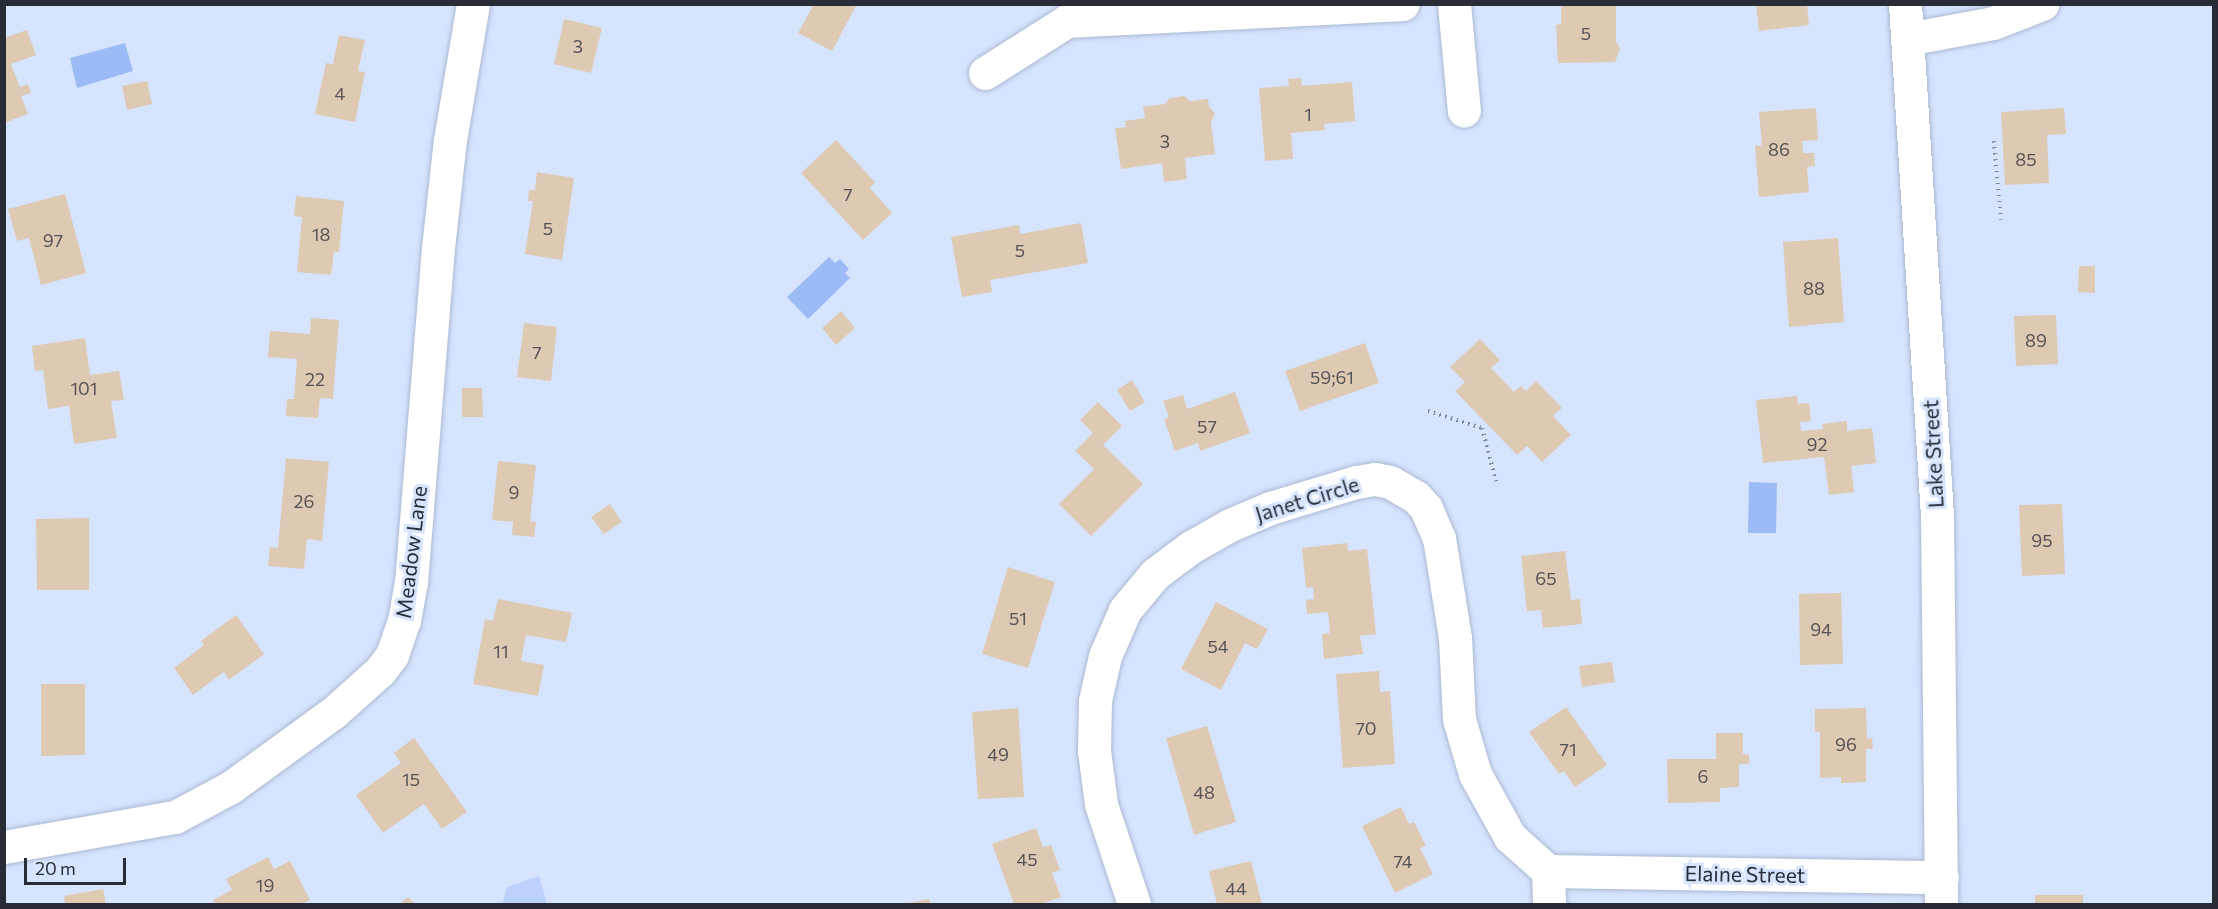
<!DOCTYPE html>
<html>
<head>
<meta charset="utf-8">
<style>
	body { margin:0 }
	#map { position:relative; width:2218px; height:909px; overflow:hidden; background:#d7e4fe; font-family:Commissioner,sans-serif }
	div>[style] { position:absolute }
	.green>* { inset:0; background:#bcd2fd }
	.water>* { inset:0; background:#9cbaf6 }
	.building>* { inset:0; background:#dec9b3 }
	.path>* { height:4px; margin-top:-2px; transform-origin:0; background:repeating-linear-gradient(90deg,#80899c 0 1.5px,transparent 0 6px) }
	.roads { filter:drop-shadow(0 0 2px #acb9d2) drop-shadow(0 0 2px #acb9d2) }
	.minor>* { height:33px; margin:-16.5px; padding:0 16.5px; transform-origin:16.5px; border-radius:16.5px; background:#fff }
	span { translate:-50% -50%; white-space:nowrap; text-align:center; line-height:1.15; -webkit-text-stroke:6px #d7e4fe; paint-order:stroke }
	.number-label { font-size:18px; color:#555355 }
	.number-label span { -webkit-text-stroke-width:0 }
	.street-label { font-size:21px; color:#272c36 }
	.frame { position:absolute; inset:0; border:6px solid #272c36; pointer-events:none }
	.scale { position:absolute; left:24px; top:858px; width:102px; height:27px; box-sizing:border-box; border:3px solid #272c36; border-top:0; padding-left:8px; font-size:18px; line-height:21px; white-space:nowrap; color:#272c36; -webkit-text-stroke:4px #d7e4fe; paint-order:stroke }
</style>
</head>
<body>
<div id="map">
	<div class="green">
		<i style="clip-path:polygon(539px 876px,547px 904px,502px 904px,507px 887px)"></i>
	</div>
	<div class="water">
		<i style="clip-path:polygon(125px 43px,133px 71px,77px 88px,70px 58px)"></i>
		<i style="clip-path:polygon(829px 257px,835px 263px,840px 259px,849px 269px,845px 273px,850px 278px,808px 319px,787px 297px)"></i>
		<i style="clip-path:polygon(1749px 482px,1777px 483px,1776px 533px,1748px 533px)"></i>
	</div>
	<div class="building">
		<i style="clip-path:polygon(814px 4px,857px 4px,832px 51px,798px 33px)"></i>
		<i style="clip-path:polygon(1561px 4px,1616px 4px,1616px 41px,1620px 49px,1615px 62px,1558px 63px,1556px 25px,1561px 24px)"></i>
		<i style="clip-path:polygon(1756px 4px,1807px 4px,1809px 25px,1759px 31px)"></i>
		<i style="clip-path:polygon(564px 19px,602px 28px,591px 73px,554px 64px)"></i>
		<i style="clip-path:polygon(27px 30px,36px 55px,11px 64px,20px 87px,28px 84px,31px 93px,21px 96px,28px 114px,4px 123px,4px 38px)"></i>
		<i style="clip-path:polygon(339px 35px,365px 40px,358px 71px,365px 72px,355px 122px,315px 114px,326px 63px,333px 64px)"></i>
		<i style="clip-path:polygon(1301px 78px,1302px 86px,1352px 82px,1355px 121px,1324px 124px,1325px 130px,1291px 133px,1293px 159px,1265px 161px,1259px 88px,1289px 86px,1288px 79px)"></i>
		<i style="clip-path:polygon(147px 81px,152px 104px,127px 110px,122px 86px)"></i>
		<i style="clip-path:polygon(1184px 96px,1190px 101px,1208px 99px,1209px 107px,1215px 113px,1211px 122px,1215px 154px,1185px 158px,1187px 179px,1164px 182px,1162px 163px,1121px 169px,1115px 128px,1126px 127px,1125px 121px,1145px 118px,1143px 107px,1165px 104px,1170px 98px)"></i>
		<i style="clip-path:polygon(1816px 108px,1818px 140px,1802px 141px,1803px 153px,1814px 153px,1815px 166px,1807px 167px,1809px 192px,1759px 197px,1755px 146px,1762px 145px,1759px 112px)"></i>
		<i style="clip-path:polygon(2064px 108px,2066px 134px,2047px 135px,2049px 183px,2005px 185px,2001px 112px)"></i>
		<i style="clip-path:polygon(836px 140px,875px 182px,870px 188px,892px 213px,863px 240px,801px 173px)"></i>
		<i style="clip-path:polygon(537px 172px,574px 178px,562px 260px,525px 254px,533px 201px,528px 201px,529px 190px,535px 190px)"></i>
		<i style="clip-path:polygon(65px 194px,86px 273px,41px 285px,29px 238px,17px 241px,8px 209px)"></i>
		<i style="clip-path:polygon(296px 196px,344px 201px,339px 252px,334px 252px,331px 275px,297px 272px,302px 217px,294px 216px)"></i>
		<i style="clip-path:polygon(1081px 223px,1088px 263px,990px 280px,992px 292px,962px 297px,951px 237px,1019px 225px,1020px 234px)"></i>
		<i style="clip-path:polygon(1838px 238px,1844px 322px,1789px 327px,1783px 242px)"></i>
		<i style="clip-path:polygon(2079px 266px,2095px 266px,2095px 293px,2078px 292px)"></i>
		<i style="clip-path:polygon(841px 311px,855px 328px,836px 345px,822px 328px)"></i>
		<i style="clip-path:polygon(2056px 315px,2058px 364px,2016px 366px,2014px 316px)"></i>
		<i style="clip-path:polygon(311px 318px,339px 320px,333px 399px,320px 398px,318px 418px,286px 416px,287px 399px,294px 399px,297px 359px,268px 357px,270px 331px,310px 334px)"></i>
		<i style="clip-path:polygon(524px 323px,557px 327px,551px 381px,517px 377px)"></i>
		<i style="clip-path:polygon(85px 338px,90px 375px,119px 371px,124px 400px,111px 401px,117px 438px,74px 444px,69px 406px,48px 409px,43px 370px,35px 371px,32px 346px)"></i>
		<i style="clip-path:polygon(1480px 339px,1500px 360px,1491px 368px,1514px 392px,1521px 386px,1526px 391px,1536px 381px,1562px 408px,1553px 416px,1571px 435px,1542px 462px,1527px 446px,1517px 455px,1455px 391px,1465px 382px,1450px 367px)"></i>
		<i style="clip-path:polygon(1365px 343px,1379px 383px,1300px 411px,1285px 371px)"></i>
		<i style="clip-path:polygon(1132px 380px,1145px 402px,1130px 411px,1117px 390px)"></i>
		<i style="clip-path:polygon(462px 388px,482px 388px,483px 417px,462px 417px)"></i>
		<i style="clip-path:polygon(1235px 392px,1250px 433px,1200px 451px,1198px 443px,1175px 451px,1164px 419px,1169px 417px,1163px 401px,1183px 395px,1187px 409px)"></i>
		<i style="clip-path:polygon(1797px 396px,1798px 404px,1809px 403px,1811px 421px,1800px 422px,1801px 431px,1823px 429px,1822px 424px,1847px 421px,1847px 431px,1872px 428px,1876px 463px,1851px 466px,1854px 492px,1829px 495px,1824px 457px,1763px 463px,1756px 400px)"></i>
		<i style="clip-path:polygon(1098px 402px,1122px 426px,1103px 445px,1143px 484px,1091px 536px,1059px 504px,1094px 469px,1075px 451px,1093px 433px,1080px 420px)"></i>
		<i style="clip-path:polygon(286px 458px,329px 462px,322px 541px,307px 539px,304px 569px,268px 566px,270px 547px,278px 548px)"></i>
		<i style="clip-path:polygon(498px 461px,536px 465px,530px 521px,536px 522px,534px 537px,512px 535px,513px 522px,492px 520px)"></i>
		<i style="clip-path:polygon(610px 504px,622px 522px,604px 534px,591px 517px)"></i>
		<i style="clip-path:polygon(2062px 504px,2065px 574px,2022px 576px,2019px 505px)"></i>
		<i style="clip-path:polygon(89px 518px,89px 590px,37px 590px,36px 519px)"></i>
		<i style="clip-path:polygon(1347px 543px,1348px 551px,1367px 549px,1376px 634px,1360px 636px,1363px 654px,1324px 659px,1322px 634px,1330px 633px,1328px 612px,1307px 614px,1306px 600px,1314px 599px,1313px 587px,1306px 588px,1302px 548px)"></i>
		<i style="clip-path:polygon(1565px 551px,1571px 600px,1580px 599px,1582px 624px,1543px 628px,1541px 610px,1527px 611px,1521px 556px)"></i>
		<i style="clip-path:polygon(1008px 567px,1055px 582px,1028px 668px,982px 654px)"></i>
		<i style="clip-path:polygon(1841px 593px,1843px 664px,1800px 665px,1799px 594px)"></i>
		<i style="clip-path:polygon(498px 599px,572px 613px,566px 642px,526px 635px,521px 661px,544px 665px,538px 696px,473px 684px,485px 619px,493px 621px)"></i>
		<i style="clip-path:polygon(1216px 602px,1268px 629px,1257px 649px,1245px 643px,1221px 690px,1181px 669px)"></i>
		<i style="clip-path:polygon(236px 615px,264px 654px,229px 680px,224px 672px,193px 695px,174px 668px,204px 645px,201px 641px)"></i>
		<i style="clip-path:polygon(1612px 662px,1615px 682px,1582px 687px,1579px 666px)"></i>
		<i style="clip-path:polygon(1379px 671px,1380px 692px,1390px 691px,1395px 764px,1343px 768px,1336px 674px)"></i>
		<i style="clip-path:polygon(41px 684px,85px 684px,85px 755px,41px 756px)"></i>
		<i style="clip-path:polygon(1566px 707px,1607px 765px,1575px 787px,1564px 771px,1559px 774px,1529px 732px)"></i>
		<i style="clip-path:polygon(1018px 708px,1024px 797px,978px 799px,972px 712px)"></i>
		<i style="clip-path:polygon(1866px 708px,1867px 739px,1872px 738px,1873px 749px,1866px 749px,1866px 782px,1841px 783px,1841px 777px,1820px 778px,1820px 732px,1815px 732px,1815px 709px)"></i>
		<i style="clip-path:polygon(1207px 726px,1236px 822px,1194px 835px,1166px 738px)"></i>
		<i style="clip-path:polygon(1716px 733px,1743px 733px,1743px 754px,1749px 755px,1749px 764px,1739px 764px,1739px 787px,1720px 788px,1720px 802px,1668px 803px,1667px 759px,1716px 759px)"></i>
		<i style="clip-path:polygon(414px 738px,467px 812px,442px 829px,424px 804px,383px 833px,356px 795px,401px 763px,394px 753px)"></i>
		<i style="clip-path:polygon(1401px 807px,1409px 824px,1414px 822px,1426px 846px,1420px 848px,1433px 874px,1395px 893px,1362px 826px)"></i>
		<i style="clip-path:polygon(1036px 828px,1043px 847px,1051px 845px,1060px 870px,1052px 873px,1061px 897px,1041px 904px,1014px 904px,992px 844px)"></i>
		<i style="clip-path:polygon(268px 857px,274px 869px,290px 861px,310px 900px,301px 904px,216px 904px,213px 900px,232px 890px,226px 879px)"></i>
		<i style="clip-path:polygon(1251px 861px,1262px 904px,1217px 904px,1209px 871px)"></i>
		<i style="clip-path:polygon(103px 889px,106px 904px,65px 904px,64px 896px)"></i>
		<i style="clip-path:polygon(2035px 895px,2083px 895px,2083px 904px,2035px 904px)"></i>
		<i style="clip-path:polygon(408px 897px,415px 904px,400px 904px)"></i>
		<i style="clip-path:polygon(929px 899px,931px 904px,908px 904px,908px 903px)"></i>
	</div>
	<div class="path">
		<i style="left:1994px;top:141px;width:79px;rotate:84.9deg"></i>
		<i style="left:1428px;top:411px;width:57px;rotate:17.5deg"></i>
		<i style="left:1482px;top:428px;width:55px;rotate:75.2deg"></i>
	</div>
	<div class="roads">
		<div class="minor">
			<i style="left:1454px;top:4px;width:107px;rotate:84.7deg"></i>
			<i style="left:1905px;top:4px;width:512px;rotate:86.42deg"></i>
			<i style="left:1937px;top:515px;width:389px;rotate:89.4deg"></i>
			<i style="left:1907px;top:39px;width:87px;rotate:-10.5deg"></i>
			<i style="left:1993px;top:23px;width:53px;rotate:-21.2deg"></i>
			<i style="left:985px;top:73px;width:97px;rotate:-32.4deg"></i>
			<i style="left:1067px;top:21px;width:336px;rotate:-2.9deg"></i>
			<i style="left:4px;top:847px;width:174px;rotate:-10deg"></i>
			<i style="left:175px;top:817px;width:64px;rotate:-28.2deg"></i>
			<i style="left:231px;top:787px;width:126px;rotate:-36deg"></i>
			<i style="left:333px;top:713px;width:63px;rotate:-41.8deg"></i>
			<i style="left:380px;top:671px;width:20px;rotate:-53deg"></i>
			<i style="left:392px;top:655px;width:36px;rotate:-71deg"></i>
			<i style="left:404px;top:621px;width:39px;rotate:-80deg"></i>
			<i style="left:411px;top:583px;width:336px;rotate:-85.4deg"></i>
			<i style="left:438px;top:248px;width:109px;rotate:-83.7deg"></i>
			<i style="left:450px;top:140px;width:138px;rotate:-80.4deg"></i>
			<i style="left:1548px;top:871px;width:394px;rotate:0.9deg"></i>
			<i style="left:1134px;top:904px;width:105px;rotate:-108.3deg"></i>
			<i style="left:1101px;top:804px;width:53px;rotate:-97.5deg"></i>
			<i style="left:1094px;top:751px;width:50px;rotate:-88.9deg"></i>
			<i style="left:1095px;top:701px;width:46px;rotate:-77.5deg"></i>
			<i style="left:1105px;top:656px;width:50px;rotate:-66.5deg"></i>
			<i style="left:1125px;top:610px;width:47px;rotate:-50.2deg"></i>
			<i style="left:1155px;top:574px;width:45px;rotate:-36.9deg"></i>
			<i style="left:1191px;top:547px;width:45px;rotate:-29.4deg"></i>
			<i style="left:1230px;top:525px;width:43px;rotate:-23deg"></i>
			<i style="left:1270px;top:508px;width:90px;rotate:-16.8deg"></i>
			<i style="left:1356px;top:482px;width:19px;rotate:-9deg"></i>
			<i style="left:1375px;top:479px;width:15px;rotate:11deg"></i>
			<i style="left:1390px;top:482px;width:30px;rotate:30deg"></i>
			<i style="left:1416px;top:497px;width:15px;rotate:48deg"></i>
			<i style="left:1426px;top:508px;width:33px;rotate:67deg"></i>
			<i style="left:1439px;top:538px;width:101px;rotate:80.9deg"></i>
			<i style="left:1455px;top:638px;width:81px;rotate:87.2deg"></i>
			<i style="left:1459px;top:719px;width:57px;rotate:73.8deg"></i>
			<i style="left:1475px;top:774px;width:72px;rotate:60.9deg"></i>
			<i style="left:1510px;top:837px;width:51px;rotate:41.8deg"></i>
			<i style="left:1548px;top:871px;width:33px;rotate:88deg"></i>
		</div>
	</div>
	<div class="number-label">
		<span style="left:1586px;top:33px">5</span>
		<span style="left:578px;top:46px">3</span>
		<span style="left:340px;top:93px">4</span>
		<span style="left:1308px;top:114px">1</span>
		<span style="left:1165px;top:141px">3</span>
		<span style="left:1779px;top:149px">86</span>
		<span style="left:2026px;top:159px">85</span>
		<span style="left:848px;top:194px">7</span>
		<span style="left:548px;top:228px">5</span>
		<span style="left:321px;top:234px">18</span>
		<span style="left:53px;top:240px">97</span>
		<span style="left:1020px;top:250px">5</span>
		<span style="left:1814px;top:288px">88</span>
		<span style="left:2036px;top:340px">89</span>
		<span style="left:537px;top:352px">7</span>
		<span style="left:1332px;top:377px">59;61</span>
		<span style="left:315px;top:379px">22</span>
		<span style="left:84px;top:388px">101</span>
		<span style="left:1207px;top:426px">57</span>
		<span style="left:1817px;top:444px">92</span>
		<span style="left:514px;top:492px">9</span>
		<span style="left:304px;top:501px">26</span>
		<span style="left:2042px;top:540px">95</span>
		<span style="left:1546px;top:578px">65</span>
		<span style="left:1018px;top:618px">51</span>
		<span style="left:1821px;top:629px">94</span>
		<span style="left:1218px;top:646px">54</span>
		<span style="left:501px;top:651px">11</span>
		<span style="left:1366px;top:728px">70</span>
		<span style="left:1846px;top:744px">96</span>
		<span style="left:1568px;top:749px">71</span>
		<span style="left:998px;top:754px">49</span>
		<span style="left:1703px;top:776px">6</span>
		<span style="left:411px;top:779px">15</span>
		<span style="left:1204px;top:792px">48</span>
		<span style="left:1027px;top:859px">45</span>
		<span style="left:1403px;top:861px">74</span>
		<span style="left:265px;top:885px">19</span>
		<span style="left:1236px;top:888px">44</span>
	</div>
	<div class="street-label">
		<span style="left:1933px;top:454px;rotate:-93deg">Lake Street</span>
		<span style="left:1307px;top:499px;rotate:-17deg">Janet Circle</span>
		<span style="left:411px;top:552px;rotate:-83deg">Meadow Lane</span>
		<span style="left:1745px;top:874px;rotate:1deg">Elaine Street</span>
	</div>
	<div class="frame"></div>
	<div class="scale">20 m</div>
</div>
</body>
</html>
